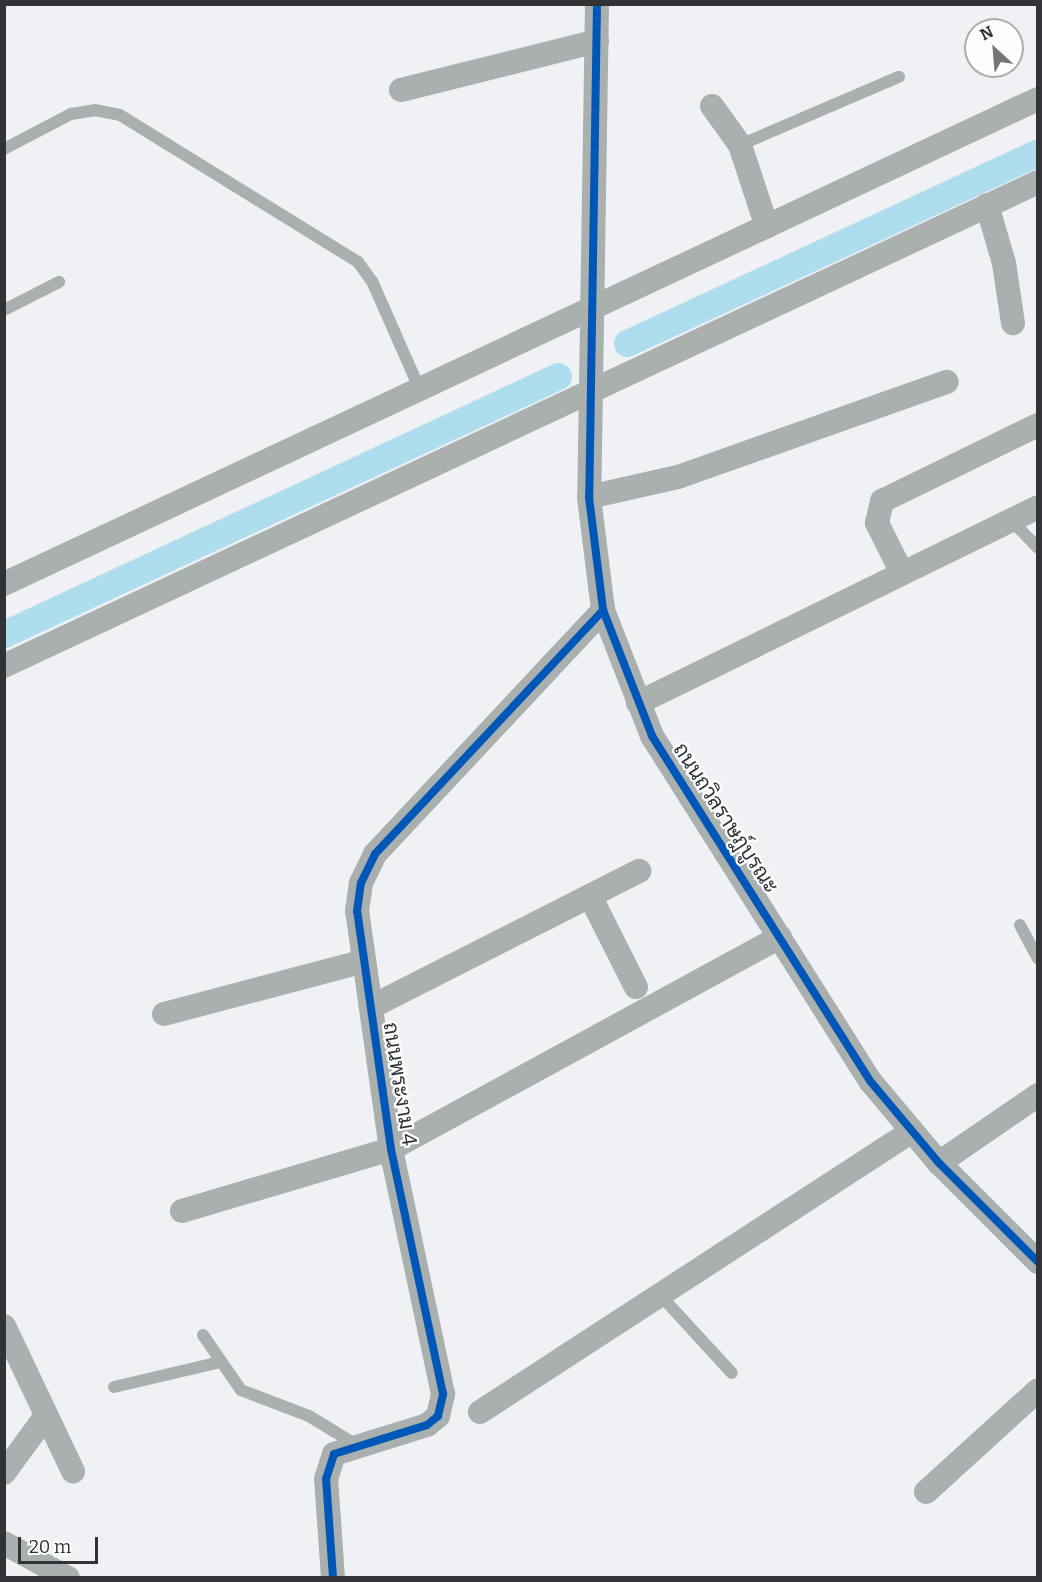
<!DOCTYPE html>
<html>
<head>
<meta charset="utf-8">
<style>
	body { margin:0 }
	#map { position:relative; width:1042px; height:1582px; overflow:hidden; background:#f0f1f5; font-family:Bitter,Sarabun,serif }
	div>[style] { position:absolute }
	.canal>* { height:27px; margin:-13.5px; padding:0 13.5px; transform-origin:13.5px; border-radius:13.5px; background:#aedded }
	.lane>* { height:12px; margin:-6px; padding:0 6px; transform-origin:6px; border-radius:6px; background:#a9b0ad }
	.street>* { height:24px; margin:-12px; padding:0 12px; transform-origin:12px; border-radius:12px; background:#a9b0ad }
	.cycleway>* { height:8px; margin:-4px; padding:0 4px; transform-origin:4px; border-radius:4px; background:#0057b8 }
	span { translate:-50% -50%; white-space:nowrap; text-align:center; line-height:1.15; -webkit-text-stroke:4.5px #fdfdff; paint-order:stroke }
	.street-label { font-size:21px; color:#323336 }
	.frame { position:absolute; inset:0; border:6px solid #323336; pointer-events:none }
	.north { position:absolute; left:964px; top:18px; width:60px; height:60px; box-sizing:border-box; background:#fdfdff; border:2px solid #acacaf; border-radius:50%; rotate:334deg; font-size:16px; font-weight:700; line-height:24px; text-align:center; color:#323336 }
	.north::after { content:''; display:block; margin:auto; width:21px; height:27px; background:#747679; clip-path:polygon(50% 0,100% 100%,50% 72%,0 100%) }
	.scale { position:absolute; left:18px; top:1537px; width:80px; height:27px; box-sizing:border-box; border:3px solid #323336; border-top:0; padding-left:8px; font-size:18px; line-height:21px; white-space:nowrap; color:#323336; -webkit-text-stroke:4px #fdfdff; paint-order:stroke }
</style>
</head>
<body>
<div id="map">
	<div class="canal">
		<i style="left:627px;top:343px;width:453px;rotate:-24.9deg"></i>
		<i style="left:4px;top:634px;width:611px;rotate:-24.97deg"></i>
	</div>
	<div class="lane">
		<i style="left:740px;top:145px;width:173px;rotate:-23.2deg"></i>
		<i style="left:4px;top:149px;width:76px;rotate:-27.6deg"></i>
		<i style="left:71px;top:114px;width:24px;rotate:-9deg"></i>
		<i style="left:95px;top:110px;width:25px;rotate:11deg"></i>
		<i style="left:120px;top:115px;width:280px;rotate:31.7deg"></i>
		<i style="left:358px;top:262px;width:24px;rotate:54deg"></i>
		<i style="left:372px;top:281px;width:119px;rotate:66.2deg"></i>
		<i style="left:4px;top:310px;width:62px;rotate:-27deg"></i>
		<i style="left:1010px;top:519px;width:40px;rotate:46deg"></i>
		<i style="left:1020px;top:925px;width:38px;rotate:62deg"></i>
		<i style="left:662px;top:1297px;width:103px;rotate:47.4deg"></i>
		<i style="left:203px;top:1335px;width:67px;rotate:55.4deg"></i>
		<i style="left:241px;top:1390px;width:73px;rotate:20.9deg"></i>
		<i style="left:309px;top:1416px;width:54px;rotate:31.3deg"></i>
		<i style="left:114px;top:1387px;width:110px;rotate:-13.2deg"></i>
	</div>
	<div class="street">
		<i style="left:597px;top:4px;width:493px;rotate:90.9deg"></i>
		<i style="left:589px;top:497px;width:114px;rotate:82.9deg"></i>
		<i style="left:603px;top:610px;width:135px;rotate:68.7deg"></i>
		<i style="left:652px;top:736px;width:409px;rotate:57.7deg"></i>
		<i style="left:871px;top:1082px;width:106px;rotate:50deg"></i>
		<i style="left:939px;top:1163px;width:140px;rotate:45deg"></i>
		<i style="left:401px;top:90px;width:202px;rotate:-14deg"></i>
		<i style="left:712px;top:106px;width:48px;rotate:54.3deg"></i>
		<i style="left:740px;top:145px;width:86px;rotate:71.8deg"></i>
		<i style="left:987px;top:205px;width:60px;rotate:73.7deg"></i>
		<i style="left:1004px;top:263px;width:61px;rotate:81.5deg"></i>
		<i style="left:589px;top:497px;width:91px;rotate:-12.7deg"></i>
		<i style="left:678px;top:477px;width:285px;rotate:-19.5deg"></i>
		<i style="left:901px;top:571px;width:54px;rotate:-116.6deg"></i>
		<i style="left:877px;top:523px;width:23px;rotate:-77deg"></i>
		<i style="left:882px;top:501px;width:174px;rotate:-26deg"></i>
		<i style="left:4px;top:584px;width:1142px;rotate:-25.13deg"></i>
		<i style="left:4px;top:666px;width:1142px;rotate:-25.08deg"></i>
		<i style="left:638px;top:703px;width:445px;rotate:-26.1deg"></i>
		<i style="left:590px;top:896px;width:102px;rotate:63.2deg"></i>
		<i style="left:371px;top:1007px;width:301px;rotate:-26.9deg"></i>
		<i style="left:164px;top:1014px;width:207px;rotate:-14.8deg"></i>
		<i style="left:939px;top:1163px;width:120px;rotate:-34.5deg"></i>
		<i style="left:182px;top:1211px;width:218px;rotate:-16.5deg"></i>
		<i style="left:391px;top:1149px;width:443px;rotate:-28.6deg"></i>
		<i style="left:4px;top:1326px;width:161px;rotate:64.6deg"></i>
		<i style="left:480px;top:1412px;width:515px;rotate:-33.04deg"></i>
		<i style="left:4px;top:1473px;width:69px;rotate:-53.8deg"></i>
		<i style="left:926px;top:1492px;width:151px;rotate:-42.3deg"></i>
		<i style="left:4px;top:1543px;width:73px;rotate:28.7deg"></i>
		<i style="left:333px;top:1578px;width:99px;rotate:-94deg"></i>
		<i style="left:326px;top:1479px;width:26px;rotate:-72deg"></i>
		<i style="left:334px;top:1454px;width:97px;rotate:-17.3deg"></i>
		<i style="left:427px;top:1425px;width:14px;rotate:-39deg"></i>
		<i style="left:438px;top:1416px;width:23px;rotate:-77deg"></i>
		<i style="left:443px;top:1394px;width:250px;rotate:-102deg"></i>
		<i style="left:391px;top:1149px;width:240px;rotate:-98.1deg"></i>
		<i style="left:357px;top:911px;width:28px;rotate:-82deg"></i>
		<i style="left:361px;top:883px;width:32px;rotate:-64deg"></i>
		<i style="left:375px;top:854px;width:334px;rotate:-46.9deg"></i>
	</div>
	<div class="cycleway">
		<i style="left:597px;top:4px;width:493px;rotate:90.9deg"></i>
		<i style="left:589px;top:497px;width:114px;rotate:82.9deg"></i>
		<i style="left:603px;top:610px;width:135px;rotate:68.7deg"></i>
		<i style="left:652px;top:736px;width:409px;rotate:57.7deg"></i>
		<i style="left:871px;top:1082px;width:106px;rotate:50deg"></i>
		<i style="left:939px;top:1163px;width:140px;rotate:45deg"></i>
		<i style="left:333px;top:1578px;width:99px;rotate:-94deg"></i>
		<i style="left:326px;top:1479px;width:26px;rotate:-72deg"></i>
		<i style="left:334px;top:1454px;width:97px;rotate:-17.3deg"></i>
		<i style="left:427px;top:1425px;width:14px;rotate:-39deg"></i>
		<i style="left:438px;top:1416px;width:23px;rotate:-77deg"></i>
		<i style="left:443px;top:1394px;width:250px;rotate:-102deg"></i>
		<i style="left:391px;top:1149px;width:240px;rotate:-98.1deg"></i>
		<i style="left:357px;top:911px;width:28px;rotate:-82deg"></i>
		<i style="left:361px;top:883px;width:32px;rotate:-64deg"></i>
		<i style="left:375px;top:854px;width:334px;rotate:-46.9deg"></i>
	</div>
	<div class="street-label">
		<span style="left:726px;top:818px;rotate:57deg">ถนนถวิลราษฎ์บูรณะ</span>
		<span style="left:400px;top:1084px;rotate:81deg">ถนนพระงาม 4</span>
	</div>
	<div class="frame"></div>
	<div class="north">N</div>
	<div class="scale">20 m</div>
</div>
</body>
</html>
